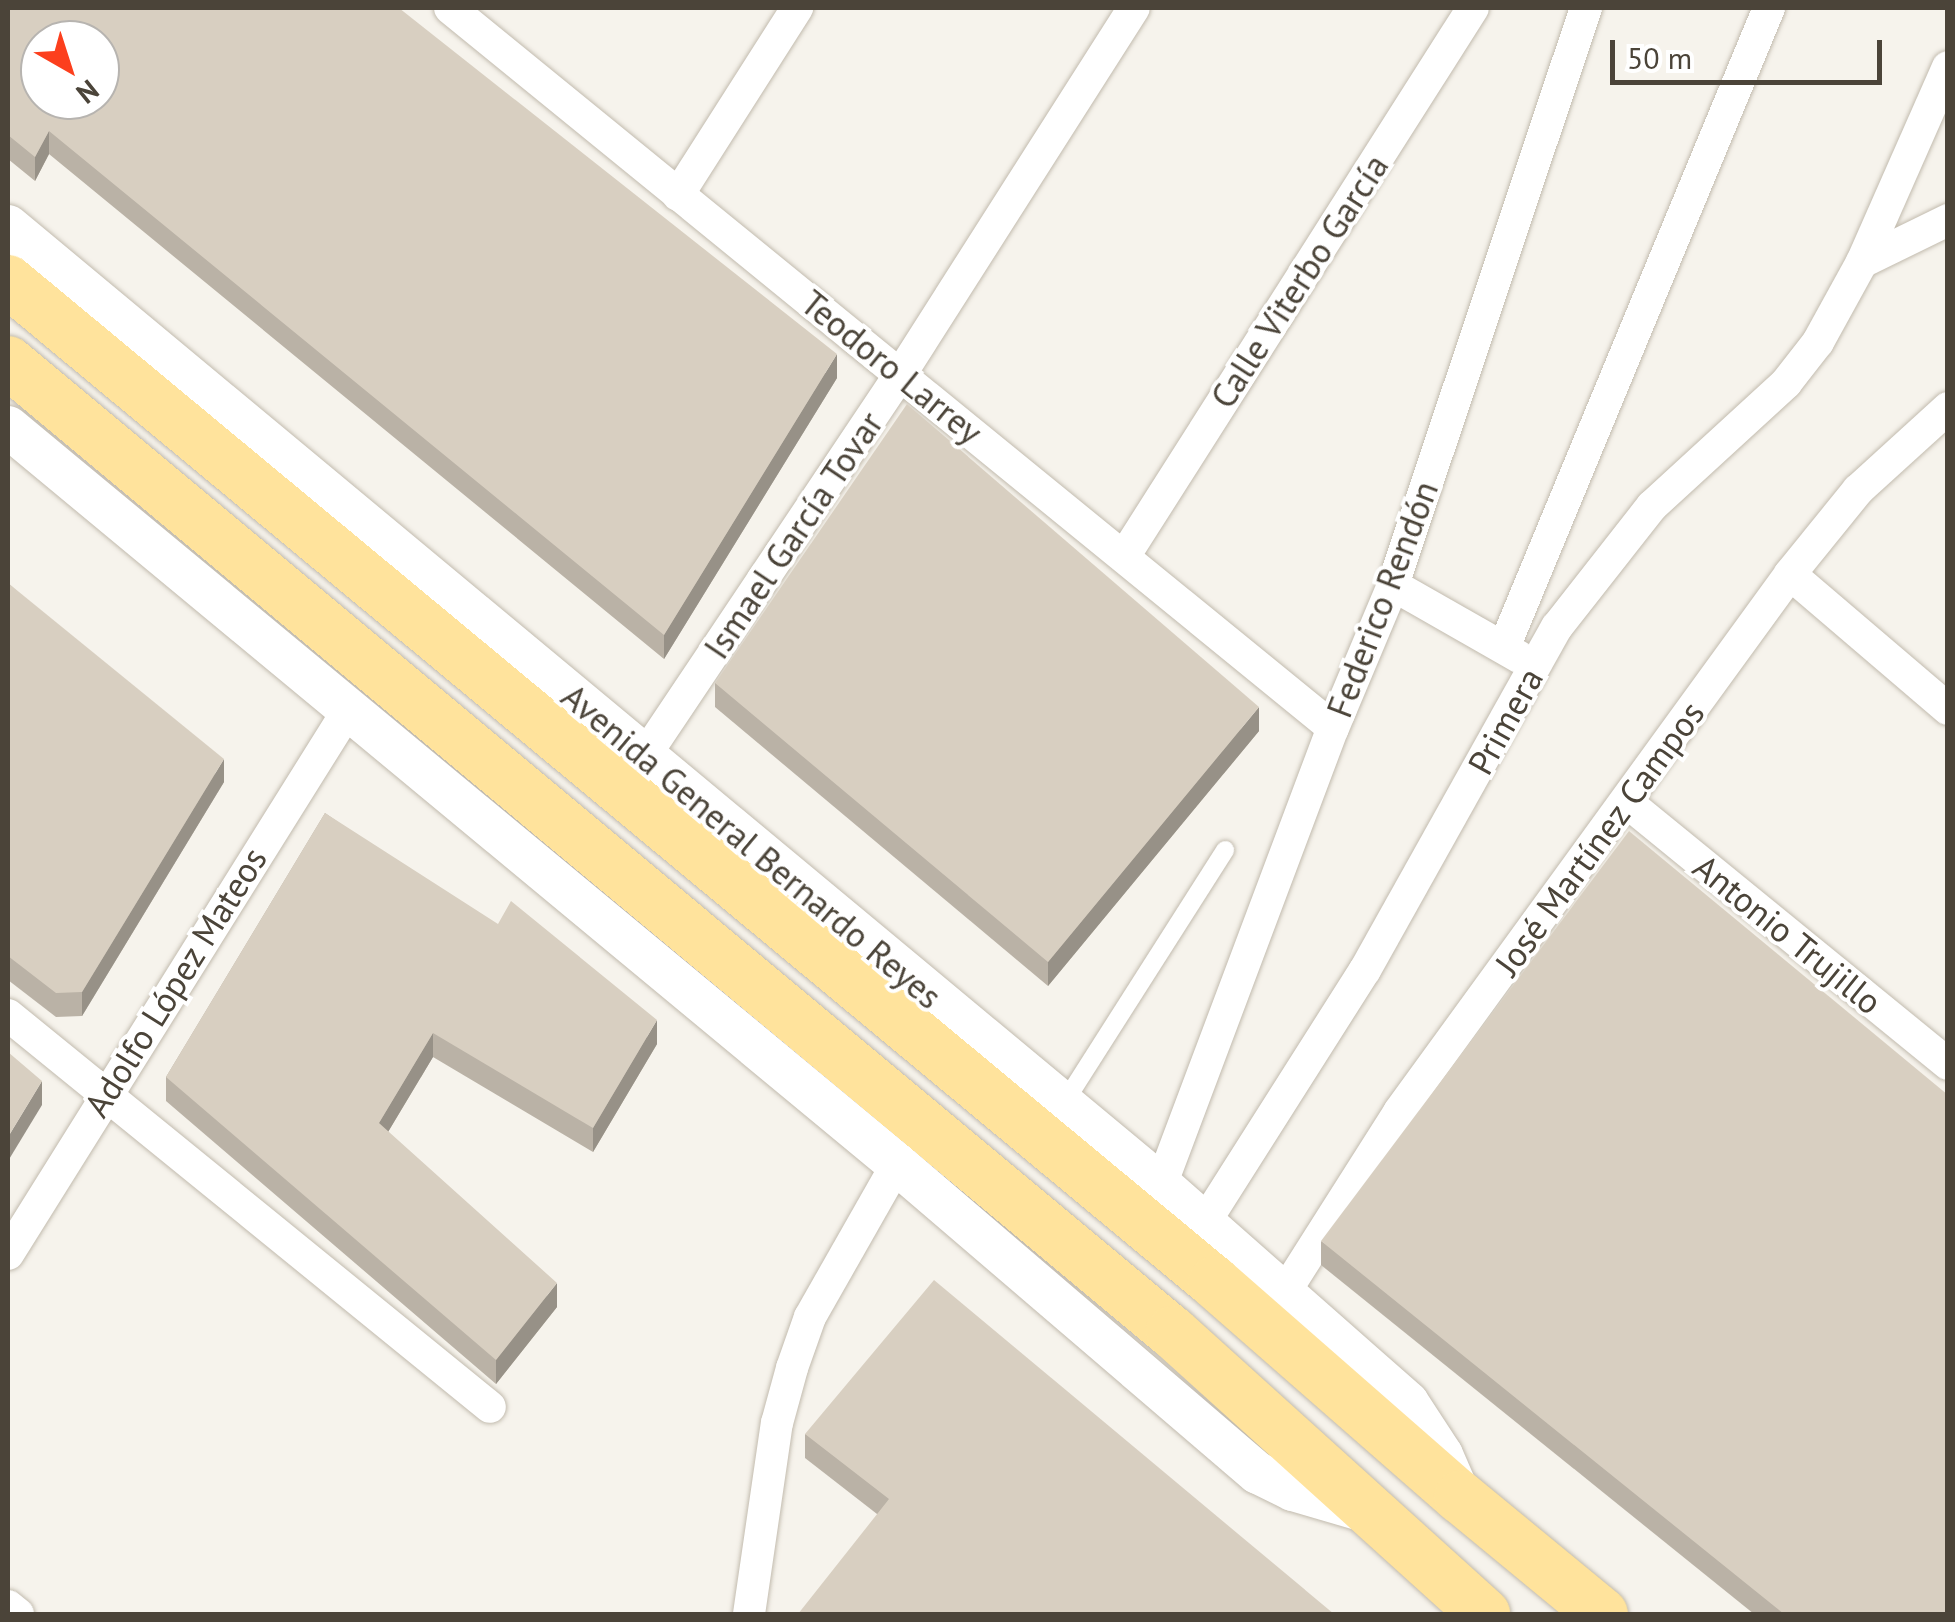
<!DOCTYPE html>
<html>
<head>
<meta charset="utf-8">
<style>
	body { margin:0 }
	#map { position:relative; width:1955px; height:1622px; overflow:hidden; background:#f6f3ec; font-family:"PT Sans",sans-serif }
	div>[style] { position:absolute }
	.roads { filter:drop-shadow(0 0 2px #c2bbae) drop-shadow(0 0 2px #c2bbae) }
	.service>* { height:18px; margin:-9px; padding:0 9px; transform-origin:9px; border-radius:9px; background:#fff }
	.minor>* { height:32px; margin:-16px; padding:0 16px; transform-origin:16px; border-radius:16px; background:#fff }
	.tertiary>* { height:42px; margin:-21px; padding:0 21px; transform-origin:21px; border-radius:21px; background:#fff }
	.primary>* { height:52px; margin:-26px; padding:0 26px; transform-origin:26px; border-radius:26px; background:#ffe39c }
	.wall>* { inset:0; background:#bab2a6 }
	.shaded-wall>* { inset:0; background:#979187 }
	.building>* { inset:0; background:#d8cfc1 }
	span { translate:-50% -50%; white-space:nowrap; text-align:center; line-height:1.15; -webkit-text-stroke:8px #fff; paint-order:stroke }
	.street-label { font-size:35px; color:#4b4439 }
	.frame { position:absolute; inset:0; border:10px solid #4b4439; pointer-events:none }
	.north { position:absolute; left:20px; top:20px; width:100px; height:100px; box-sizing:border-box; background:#fff; border:2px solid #b7b4b0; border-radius:50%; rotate:141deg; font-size:28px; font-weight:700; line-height:40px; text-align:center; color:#4b4439 }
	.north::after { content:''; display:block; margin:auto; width:35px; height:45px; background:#fc3f1d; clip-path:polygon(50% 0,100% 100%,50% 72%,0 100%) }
	.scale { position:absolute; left:1610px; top:40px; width:272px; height:45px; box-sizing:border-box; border:5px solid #4b4439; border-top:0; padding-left:12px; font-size:30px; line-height:35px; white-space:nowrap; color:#4b4439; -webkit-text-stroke:8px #fff; paint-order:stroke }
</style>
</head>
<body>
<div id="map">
	<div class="roads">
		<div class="service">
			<i style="left:1064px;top:1103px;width:300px;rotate:-57.5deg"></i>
		</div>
		<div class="minor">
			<i style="left:450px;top:8px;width:1139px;rotate:39.19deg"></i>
			<i style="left:678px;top:195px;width:222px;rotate:-57.5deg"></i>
			<i style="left:1862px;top:262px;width:96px;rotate:-26deg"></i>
			<i style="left:1125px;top:555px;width:648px;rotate:-57.54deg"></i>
			<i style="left:1790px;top:574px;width:208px;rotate:40.5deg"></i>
			<i style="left:1393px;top:585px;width:145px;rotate:29.7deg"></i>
			<i style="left:1505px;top:645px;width:690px;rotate:-67.49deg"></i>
			<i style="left:644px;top:757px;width:460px;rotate:-56.2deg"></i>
			<i style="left:900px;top:375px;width:435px;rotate:-57.5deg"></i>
			<i style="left:1628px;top:803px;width:413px;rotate:39.2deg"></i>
			<i style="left:8px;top:1015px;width:621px;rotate:39.12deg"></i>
			<i style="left:1161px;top:1185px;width:488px;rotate:-69.4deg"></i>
			<i style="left:1333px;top:728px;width:155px;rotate:-67.2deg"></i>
			<i style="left:1393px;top:585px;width:608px;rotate:-71.51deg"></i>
			<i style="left:1203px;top:1225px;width:302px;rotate:-57.6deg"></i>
			<i style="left:1365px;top:970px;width:393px;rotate:-60.8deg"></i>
			<i style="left:1557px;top:627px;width:154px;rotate:-51.9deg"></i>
			<i style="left:1652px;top:506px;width:182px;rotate:-42.5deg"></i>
			<i style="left:1786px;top:383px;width:52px;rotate:-52deg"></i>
			<i style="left:1818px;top:342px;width:91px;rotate:-61.2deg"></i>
			<i style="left:1862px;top:262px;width:213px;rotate:-66.2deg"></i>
			<i style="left:8px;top:1254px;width:639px;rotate:-57.98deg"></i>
			<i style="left:1283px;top:1295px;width:217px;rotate:-57.6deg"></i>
			<i style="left:1399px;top:1112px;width:665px;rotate:-53.99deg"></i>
			<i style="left:1790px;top:574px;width:108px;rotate:-51deg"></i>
			<i style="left:1858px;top:490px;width:122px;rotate:-42.3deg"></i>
			<i style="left:8px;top:1606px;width:13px;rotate:39deg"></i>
			<i style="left:749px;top:1614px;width:193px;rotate:-81.7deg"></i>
			<i style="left:777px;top:1423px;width:57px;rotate:-74.7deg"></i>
			<i style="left:792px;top:1368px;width:54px;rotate:-70.6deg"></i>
			<i style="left:810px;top:1317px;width:176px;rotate:-60.4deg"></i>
		</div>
		<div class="tertiary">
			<i style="left:8px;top:226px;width:1500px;rotate:39.75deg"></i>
			<i style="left:1161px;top:1185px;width:329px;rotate:41.4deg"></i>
			<i style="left:1408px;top:1403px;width:62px;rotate:56.8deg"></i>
			<i style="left:1442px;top:1455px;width:40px;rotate:66.6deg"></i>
			<i style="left:8px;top:427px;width:1155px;rotate:39.66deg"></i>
			<i style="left:897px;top:1164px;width:475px;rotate:40.6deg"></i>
			<i style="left:1258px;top:1473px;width:39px;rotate:26deg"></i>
			<i style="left:1293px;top:1490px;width:78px;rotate:16.3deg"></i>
		</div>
		<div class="primary">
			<i style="left:8px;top:281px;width:1567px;rotate:39.69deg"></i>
			<i style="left:1214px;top:1282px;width:327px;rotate:41.2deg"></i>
			<i style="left:1460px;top:1497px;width:184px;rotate:39.5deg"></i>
			<i style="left:8px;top:362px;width:1515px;rotate:39.81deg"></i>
			<i style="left:1172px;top:1332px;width:421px;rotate:42.1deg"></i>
		</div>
	</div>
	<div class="wall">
		<i style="clip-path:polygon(8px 8px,837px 378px,664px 659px,49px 154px,35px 181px,8px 159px)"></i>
		<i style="clip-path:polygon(8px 583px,224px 782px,82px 1016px,56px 1017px,8px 980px)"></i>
		<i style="clip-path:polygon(715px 683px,1259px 731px,1048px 986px,715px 707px)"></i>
		<i style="clip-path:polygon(325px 813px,657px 1044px,593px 1152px,433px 1057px,388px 1132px,557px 1307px,496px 1384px,166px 1101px,166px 1077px)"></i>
		<i style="clip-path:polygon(1321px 1241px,1948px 1614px,1754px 1614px,1321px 1265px)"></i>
		<i style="clip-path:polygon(805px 1434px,1334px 1614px,877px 1514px,805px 1458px)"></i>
	</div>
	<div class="shaded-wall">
		<i style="clip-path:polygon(49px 131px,49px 154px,35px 181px,35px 157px)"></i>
		<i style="clip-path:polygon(837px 354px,837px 378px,664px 659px,664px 635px)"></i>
		<i style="clip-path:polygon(1259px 707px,1259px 731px,1048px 986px,1048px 962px)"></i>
		<i style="clip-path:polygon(224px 759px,224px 782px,82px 1016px,82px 992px)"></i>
		<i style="clip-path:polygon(657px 1020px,657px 1044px,593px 1152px,593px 1128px)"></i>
		<i style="clip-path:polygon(433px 1033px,433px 1057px,379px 1147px,379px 1123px)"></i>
		<i style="clip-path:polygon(42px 1081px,42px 1105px,8px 1161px,8px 1137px)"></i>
		<i style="clip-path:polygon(557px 1283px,557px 1307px,496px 1384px,496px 1360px)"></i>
	</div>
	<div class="building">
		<i style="clip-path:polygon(evenodd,8px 8px,399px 8px,837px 354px,664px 635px,49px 131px,35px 157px,8px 135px,8px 8px,40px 40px,100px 40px,100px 100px,40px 100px,40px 40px)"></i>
		<i style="clip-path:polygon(907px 404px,1259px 707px,1048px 962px,715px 683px)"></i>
		<i style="clip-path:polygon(8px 583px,224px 759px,82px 992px,56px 993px,8px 956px)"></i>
		<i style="clip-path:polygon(325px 813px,498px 924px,511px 901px,657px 1020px,593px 1128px,433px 1033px,379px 1123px,557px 1283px,496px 1360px,166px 1077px)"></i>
		<i style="clip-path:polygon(1629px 831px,1948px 1095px,1948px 1614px,1784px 1614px,1321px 1241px)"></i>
		<i style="clip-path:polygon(8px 1052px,42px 1081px,8px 1137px)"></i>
		<i style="clip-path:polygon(934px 1280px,1334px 1614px,798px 1614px,889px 1499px,805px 1434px)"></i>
	</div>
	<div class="street-label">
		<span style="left:1299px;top:281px;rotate:-57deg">Calle Viterbo García</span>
		<span style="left:892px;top:367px;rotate:39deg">Teodoro Larrey</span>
		<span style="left:793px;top:535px;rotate:-56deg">Ismael García Tovar</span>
		<span style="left:1382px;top:599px;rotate:-69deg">Federico Rendón</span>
		<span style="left:1505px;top:721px;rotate:-61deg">Primera</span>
		<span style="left:1599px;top:838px;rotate:-54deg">José Martínez Campos</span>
		<span style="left:752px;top:846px;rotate:40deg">Avenida General Bernardo Reyes</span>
		<span style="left:1788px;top:934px;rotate:39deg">Antonio Trujillo</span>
		<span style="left:175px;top:982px;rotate:-58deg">Adolfo López Mateos</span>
	</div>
	<div class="frame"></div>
	<div class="north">N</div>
	<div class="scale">50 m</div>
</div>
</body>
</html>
